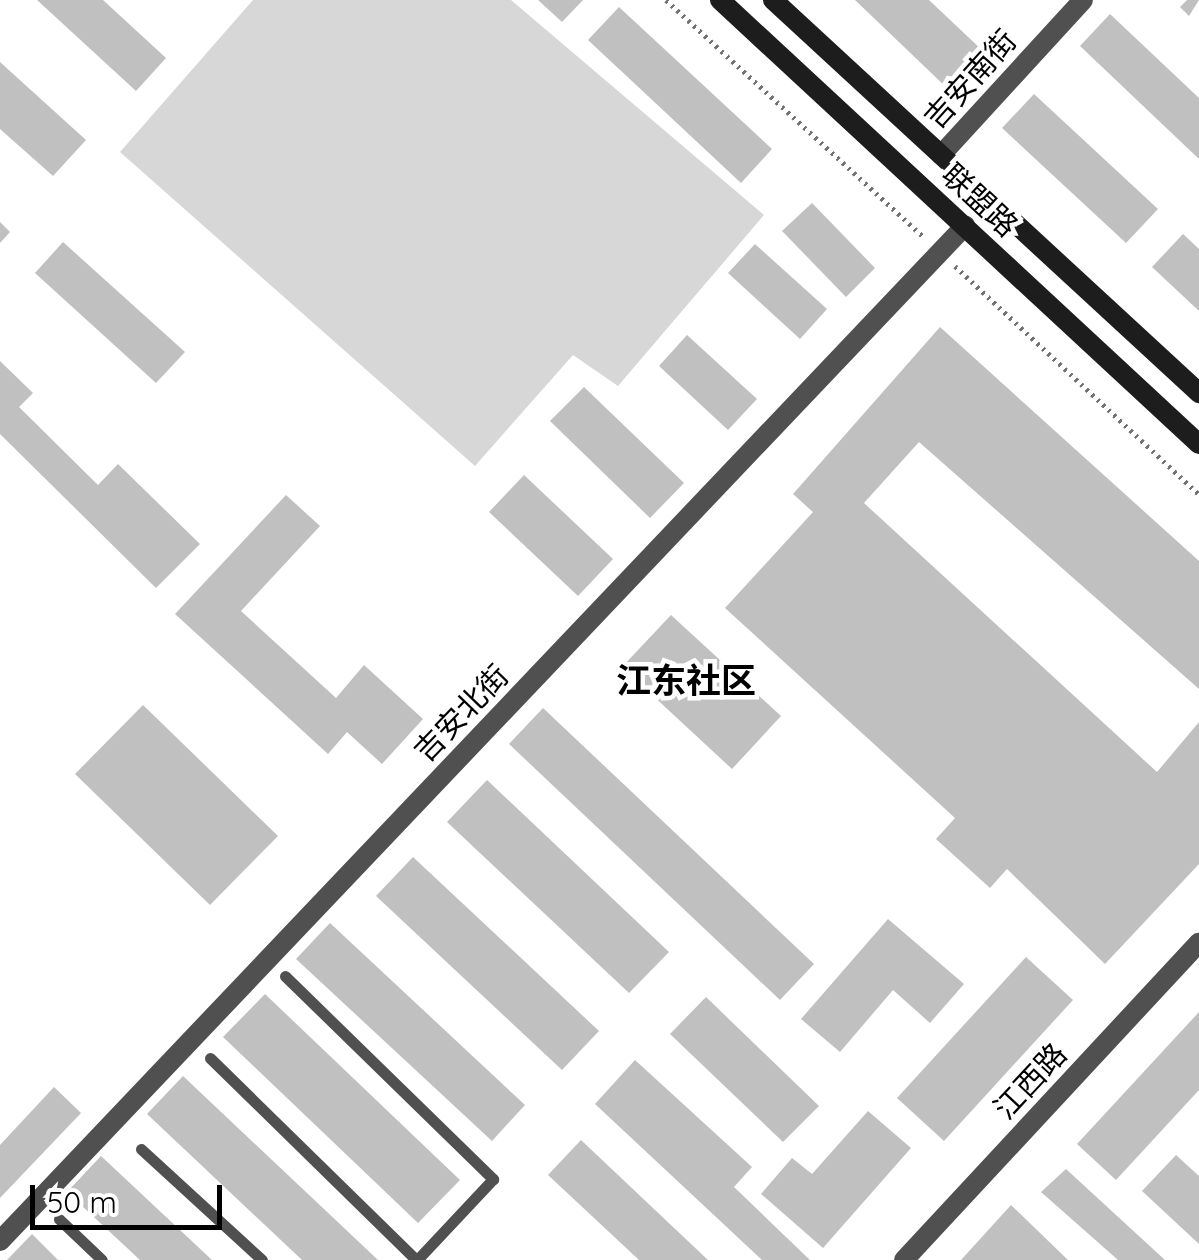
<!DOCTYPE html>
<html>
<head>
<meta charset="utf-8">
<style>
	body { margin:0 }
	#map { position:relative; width:1199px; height:1260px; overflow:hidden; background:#fff; font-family:Quicksand,"Noto Sans SC",sans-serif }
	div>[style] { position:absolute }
	.green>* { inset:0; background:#d7d7d7 }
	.building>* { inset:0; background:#c0c0c0 }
	.path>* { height:5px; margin-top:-2.5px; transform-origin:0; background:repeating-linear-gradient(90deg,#727272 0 2.5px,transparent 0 7.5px) }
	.service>* { height:11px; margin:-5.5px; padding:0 5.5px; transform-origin:5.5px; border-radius:5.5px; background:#505050 }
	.minor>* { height:20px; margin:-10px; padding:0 10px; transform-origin:10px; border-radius:10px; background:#505050 }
	.secondary>* { height:20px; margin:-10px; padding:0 10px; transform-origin:10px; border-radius:10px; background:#1d1d1d }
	span { translate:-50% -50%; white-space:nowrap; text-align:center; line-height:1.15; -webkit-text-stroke:9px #fff; paint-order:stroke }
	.street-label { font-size:30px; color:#000 }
	.quarter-label { font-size:35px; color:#000; font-weight:700 }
	.scale { position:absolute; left:30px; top:1185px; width:192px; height:45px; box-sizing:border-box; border:5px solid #000; border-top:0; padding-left:12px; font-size:30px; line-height:35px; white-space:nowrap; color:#000; -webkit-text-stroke:8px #fff; paint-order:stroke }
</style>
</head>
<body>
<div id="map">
	<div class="green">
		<i style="clip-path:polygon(253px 0,511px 0,764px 215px,618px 386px,573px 355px,475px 466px,120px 152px)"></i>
	</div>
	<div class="building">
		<i style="clip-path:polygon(37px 0,103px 0,166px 58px,136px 91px)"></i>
		<i style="clip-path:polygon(538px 0,583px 0,562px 22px)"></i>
		<i style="clip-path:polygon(855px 0,929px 0,984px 52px,948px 89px)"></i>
		<i style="clip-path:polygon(1187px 0,1199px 0,1189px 16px,1180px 7px)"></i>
		<i style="clip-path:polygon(619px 7px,772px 149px,741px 183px,588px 40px)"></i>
		<i style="clip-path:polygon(1110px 14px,1199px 98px,1199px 159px,1080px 46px)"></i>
		<i style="clip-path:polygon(0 62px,86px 140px,53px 176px,0 129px)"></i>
		<i style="clip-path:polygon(1034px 94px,1158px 209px,1126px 243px,1002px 128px)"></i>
		<i style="clip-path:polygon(812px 203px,875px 268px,846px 297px,782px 231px)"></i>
		<i style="clip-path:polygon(0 222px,10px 232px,0 243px)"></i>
		<i style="clip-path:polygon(1183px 234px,1199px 249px,1199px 311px,1152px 267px)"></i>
		<i style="clip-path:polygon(63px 242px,185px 352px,156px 383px,35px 273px)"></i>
		<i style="clip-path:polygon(755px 244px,827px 309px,800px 339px,728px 273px)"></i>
		<i style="clip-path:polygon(940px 327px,1199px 561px,1199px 689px,919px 442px,864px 503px,1157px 772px,1199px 722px,1199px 864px,1105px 964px,1007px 869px,990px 888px,936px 839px,955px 818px,725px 608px,813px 512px,793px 494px)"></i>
		<i style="clip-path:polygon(687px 335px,757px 399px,728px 430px,659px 366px)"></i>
		<i style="clip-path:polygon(0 361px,33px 393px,19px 407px,98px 485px,118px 464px,200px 544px,156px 588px,0 434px)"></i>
		<i style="clip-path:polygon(584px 387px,684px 483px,650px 518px,550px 421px)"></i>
		<i style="clip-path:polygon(524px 475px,613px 559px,578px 596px,489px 512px)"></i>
		<i style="clip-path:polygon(286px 495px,320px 526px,241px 611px,336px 698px,364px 665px,423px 719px,382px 764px,347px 732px,328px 754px,175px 614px)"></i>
		<i style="clip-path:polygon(671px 615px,781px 716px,732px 769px,622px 667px)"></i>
		<i style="clip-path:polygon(143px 705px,278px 836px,210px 905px,75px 774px)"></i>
		<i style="clip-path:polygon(543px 708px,814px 964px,780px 1000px,509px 744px)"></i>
		<i style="clip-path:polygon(487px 780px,669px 952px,629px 993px,447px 822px)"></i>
		<i style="clip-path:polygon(413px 857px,599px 1031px,562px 1070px,376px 896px)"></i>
		<i style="clip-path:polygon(888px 919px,964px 984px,930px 1023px,893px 990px,840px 1052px,801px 1019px)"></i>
		<i style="clip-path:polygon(330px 923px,525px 1105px,492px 1141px,296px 959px)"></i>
		<i style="clip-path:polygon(1026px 957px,1073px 1000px,944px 1141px,897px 1098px)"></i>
		<i style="clip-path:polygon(265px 994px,460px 1180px,418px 1223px,223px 1037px)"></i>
		<i style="clip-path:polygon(706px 997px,819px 1106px,783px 1142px,670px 1034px)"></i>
		<i style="clip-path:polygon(1199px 1012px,1199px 1090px,1116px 1180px,1077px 1144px)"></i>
		<i style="clip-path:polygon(635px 1060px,752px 1167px,734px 1187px,810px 1260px,762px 1260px,595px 1104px)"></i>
		<i style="clip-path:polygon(183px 1076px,378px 1260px,302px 1260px,147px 1114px)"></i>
		<i style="clip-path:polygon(54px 1087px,81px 1113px,0 1198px,0 1145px)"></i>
		<i style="clip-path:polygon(868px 1111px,911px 1148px,823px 1248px,761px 1194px,792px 1158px,812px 1174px)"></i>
		<i style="clip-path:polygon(581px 1140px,708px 1260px,639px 1260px,548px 1175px)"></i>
		<i style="clip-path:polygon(1176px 1155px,1199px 1176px,1199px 1244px,1142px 1191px)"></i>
		<i style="clip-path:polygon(101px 1156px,212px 1260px,140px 1260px,67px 1192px)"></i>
		<i style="clip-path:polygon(1066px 1169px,1165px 1260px,1118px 1260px,1041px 1192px)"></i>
		<i style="clip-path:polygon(1011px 1205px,1068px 1260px,961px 1260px)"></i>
		<i style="clip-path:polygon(32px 1234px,58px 1260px,7px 1260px)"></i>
	</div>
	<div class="path">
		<i style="left:666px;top:0;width:352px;rotate:42.6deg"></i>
		<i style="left:955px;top:266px;width:334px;rotate:43.1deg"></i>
	</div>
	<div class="service">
		<i style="left:285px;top:976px;width:291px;rotate:44.3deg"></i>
		<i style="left:493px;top:1179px;width:111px;rotate:133.2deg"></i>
		<i style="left:210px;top:1058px;width:289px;rotate:44.4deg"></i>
		<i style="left:141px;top:1149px;width:164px;rotate:42.5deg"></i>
		<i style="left:59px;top:1219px;width:59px;rotate:43.6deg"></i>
	</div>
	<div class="minor">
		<i style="left:941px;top:155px;width:210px;rotate:-47.5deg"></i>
		<i style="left:0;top:1241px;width:1401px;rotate:-46.45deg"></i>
		<i style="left:904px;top:1260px;width:433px;rotate:-47.1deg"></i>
	</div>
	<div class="secondary">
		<i style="left:720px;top:0;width:653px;rotate:42.83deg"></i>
		<i style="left:773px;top:0;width:580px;rotate:42.69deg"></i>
	</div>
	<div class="street-label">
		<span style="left:970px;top:79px;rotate:-48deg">吉安南街</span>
		<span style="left:980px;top:200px;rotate:43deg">联盟路</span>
		<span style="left:461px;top:713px;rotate:-46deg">吉安北街</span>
		<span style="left:1030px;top:1081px;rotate:-47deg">江西路</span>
	</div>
	<div class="quarter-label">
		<span style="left:686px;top:680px">江东社区</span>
	</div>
	<div class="scale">50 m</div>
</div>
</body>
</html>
